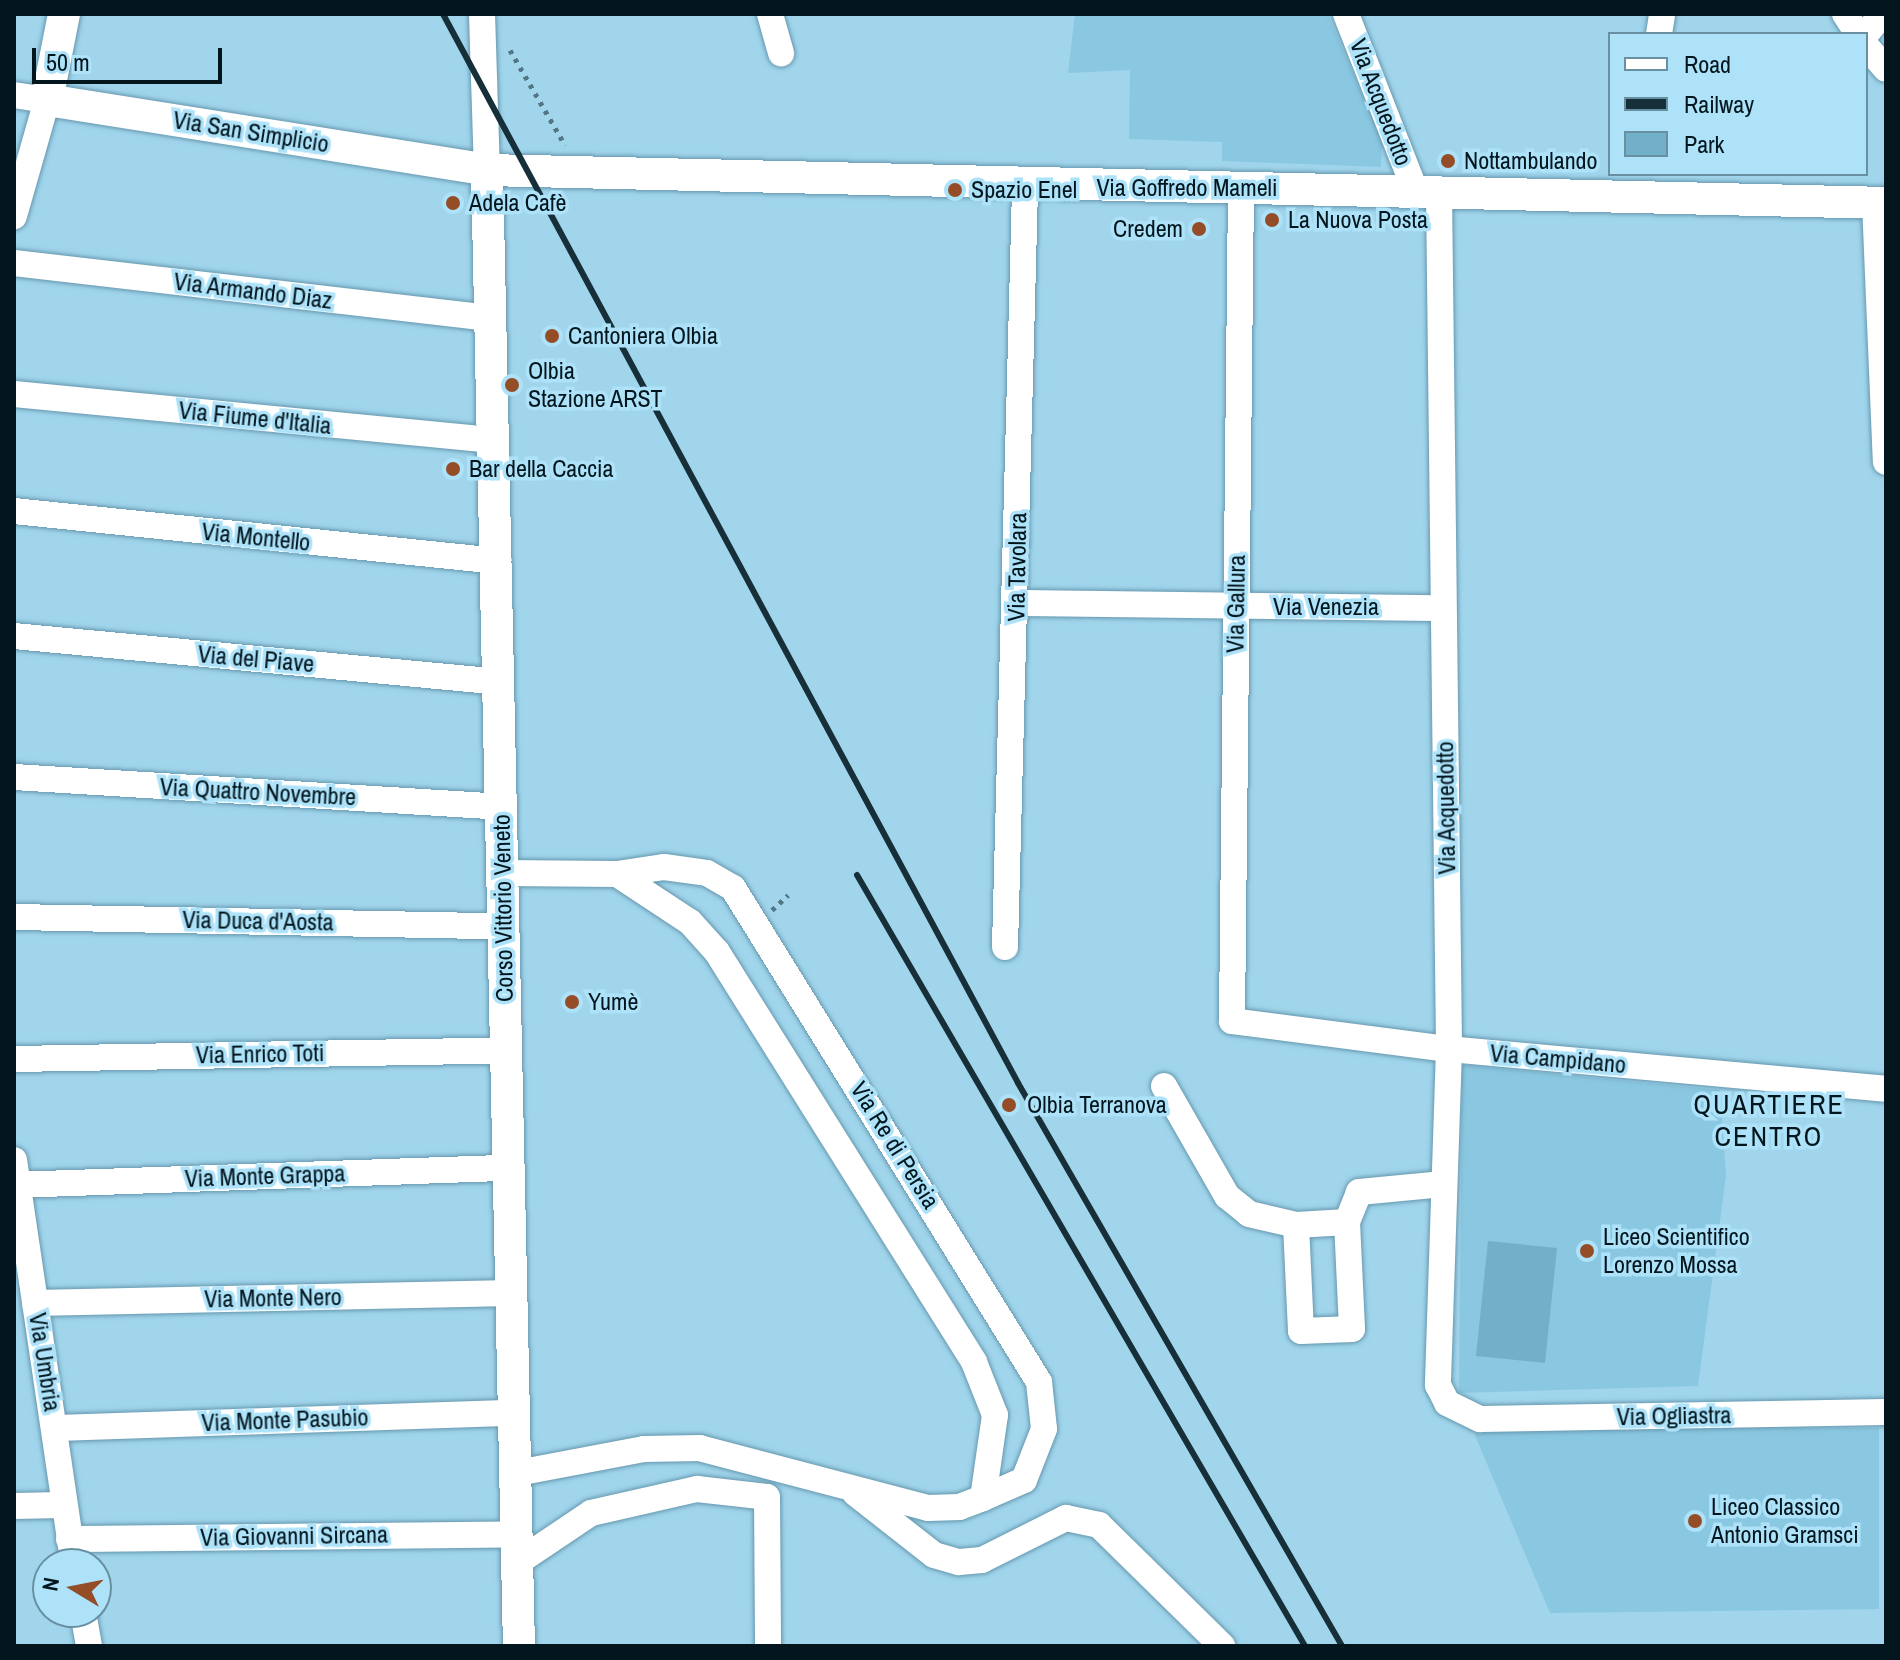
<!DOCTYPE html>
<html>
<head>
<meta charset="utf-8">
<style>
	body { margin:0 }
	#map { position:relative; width:1900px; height:1660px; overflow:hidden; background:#a0d5ec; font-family:"Archivo Narrow",sans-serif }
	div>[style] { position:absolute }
	.built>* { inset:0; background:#8ac7e1 }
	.green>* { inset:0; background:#72afc9 }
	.path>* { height:5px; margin-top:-2.5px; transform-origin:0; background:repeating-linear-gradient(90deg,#527686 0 4px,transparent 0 10px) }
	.roads { filter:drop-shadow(0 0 2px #6698ae) drop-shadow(0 0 2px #6698ae) }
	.minor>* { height:26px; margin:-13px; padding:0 13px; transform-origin:13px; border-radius:13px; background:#fff }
	.major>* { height:32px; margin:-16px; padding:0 16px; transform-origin:16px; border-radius:16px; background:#fff }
	.rail>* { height:6px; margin:-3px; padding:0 3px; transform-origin:3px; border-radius:3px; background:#172f39 }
	.dots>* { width:22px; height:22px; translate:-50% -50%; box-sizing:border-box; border:4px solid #ade2f9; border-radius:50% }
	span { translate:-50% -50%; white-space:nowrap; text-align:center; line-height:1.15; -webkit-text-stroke:7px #ade2f9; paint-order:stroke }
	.street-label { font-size:24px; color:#03161e }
	.poi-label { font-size:24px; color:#03161e }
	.left { translate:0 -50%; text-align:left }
	.right { translate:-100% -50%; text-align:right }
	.quarter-label { font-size:28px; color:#03161e; letter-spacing:2px }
	.frame { position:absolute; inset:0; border:16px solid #03161e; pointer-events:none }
	.legend { position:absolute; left:1608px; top:32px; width:260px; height:144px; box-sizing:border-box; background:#ade2f9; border:2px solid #6990a1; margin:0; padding:10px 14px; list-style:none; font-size:24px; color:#03161e }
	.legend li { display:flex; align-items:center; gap:16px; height:40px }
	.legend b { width:40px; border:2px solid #6990a1 }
	.north { position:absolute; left:32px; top:1548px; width:80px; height:80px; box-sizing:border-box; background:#ade2f9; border:2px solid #6990a1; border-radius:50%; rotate:280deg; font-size:22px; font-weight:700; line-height:32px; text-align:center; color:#03161e }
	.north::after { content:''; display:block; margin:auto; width:28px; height:36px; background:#944d27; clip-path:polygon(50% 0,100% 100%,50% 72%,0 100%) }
	.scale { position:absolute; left:32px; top:48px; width:190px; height:36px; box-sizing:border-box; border:4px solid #03161e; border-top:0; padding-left:10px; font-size:24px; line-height:28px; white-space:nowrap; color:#03161e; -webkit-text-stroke:6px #ade2f9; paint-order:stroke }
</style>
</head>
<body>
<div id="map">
	<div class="built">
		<i style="clip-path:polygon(1075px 14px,1328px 14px,1382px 143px,1381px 167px,1222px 161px,1222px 142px,1129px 139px,1130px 70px,1068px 73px)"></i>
		<i style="clip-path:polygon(1462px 1065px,1720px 1090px,1726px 1176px,1698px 1386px,1459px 1393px)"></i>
		<i style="clip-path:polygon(1541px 1426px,1879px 1428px,1879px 1609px,1550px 1613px,1474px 1433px)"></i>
	</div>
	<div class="green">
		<i style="clip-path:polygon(1488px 1241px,1557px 1248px,1545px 1363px,1476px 1356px)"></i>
	</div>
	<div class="path">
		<i style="left:510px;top:50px;width:110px;rotate:59.9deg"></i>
		<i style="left:772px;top:910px;width:22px;rotate:-43deg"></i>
	</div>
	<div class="roads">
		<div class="minor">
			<i style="left:482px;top:14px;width:156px;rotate:88.2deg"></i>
			<i style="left:770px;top:14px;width:41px;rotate:74.2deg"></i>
			<i style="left:1346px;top:14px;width:189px;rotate:68.6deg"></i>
			<i style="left:1845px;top:14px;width:24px;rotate:57deg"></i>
			<i style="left:1659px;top:34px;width:20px;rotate:-81deg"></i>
			<i style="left:1866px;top:34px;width:26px;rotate:-51deg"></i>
			<i style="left:1866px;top:46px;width:30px;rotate:49deg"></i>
			<i style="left:14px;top:95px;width:33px;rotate:9deg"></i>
			<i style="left:47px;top:100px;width:121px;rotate:105.9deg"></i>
			<i style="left:1241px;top:188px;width:833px;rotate:90.62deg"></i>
			<i style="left:1232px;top:1021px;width:219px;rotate:7.4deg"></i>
			<i style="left:1449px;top:1049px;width:439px;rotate:5.2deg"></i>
			<i style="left:1439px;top:192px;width:857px;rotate:89.33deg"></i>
			<i style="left:1449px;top:1049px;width:336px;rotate:91.9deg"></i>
			<i style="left:1438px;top:1385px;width:20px;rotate:63deg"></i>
			<i style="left:1447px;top:1403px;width:37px;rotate:26deg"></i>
			<i style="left:1480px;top:1419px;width:406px;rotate:-1deg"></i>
			<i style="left:1875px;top:203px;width:259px;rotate:87.6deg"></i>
			<i style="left:14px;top:263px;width:481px;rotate:6.6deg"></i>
			<i style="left:14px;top:394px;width:484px;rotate:5.5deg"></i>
			<i style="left:14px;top:511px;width:487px;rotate:5.9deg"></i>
			<i style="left:1016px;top:603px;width:427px;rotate:0.7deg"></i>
			<i style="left:14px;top:636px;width:487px;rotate:5.4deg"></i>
			<i style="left:14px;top:777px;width:489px;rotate:3.5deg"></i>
			<i style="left:503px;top:873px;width:114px;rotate:0.5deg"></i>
			<i style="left:617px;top:874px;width:87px;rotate:33.3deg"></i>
			<i style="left:690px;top:922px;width:40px;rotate:48deg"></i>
			<i style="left:717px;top:952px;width:484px;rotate:57.9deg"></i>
			<i style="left:974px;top:1362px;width:57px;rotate:68.4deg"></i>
			<i style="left:995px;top:1415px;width:84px;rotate:98.2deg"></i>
			<i style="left:983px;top:1498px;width:25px;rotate:159deg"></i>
			<i style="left:960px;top:1507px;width:32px;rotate:178deg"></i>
			<i style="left:928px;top:1508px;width:236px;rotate:-165.3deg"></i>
			<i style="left:700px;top:1448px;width:56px;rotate:179deg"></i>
			<i style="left:644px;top:1449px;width:129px;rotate:169.3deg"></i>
			<i style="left:617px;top:874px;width:48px;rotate:-8.5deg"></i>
			<i style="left:664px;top:867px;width:43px;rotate:7.9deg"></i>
			<i style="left:707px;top:873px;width:30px;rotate:30deg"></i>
			<i style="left:733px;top:888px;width:581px;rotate:58.22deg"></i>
			<i style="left:1039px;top:1382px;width:47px;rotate:83.9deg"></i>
			<i style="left:1044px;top:1429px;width:55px;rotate:111.4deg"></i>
			<i style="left:1024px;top:1480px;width:45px;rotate:156.3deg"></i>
			<i style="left:14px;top:917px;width:488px;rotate:1.1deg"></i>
			<i style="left:1005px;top:947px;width:760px;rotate:-88.49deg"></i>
			<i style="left:14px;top:1059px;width:492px;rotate:-1deg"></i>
			<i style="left:1164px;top:1086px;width:127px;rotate:60.2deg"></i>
			<i style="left:1227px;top:1196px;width:28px;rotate:39deg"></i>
			<i style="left:1249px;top:1214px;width:48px;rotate:13.2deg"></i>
			<i style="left:14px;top:1160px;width:408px;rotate:81.6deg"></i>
			<i style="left:14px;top:1185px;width:496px;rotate:-2deg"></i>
			<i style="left:1347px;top:1222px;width:107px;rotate:87.3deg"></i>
			<i style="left:1352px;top:1329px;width:51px;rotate:177.8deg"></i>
			<i style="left:1301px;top:1331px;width:106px;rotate:-92.7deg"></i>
			<i style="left:1296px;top:1225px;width:51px;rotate:-3.4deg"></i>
			<i style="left:1347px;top:1222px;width:32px;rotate:-68deg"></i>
			<i style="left:1359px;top:1192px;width:85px;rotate:-5.4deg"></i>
			<i style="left:35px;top:1303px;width:476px;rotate:-1.2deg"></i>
			<i style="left:55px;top:1428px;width:460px;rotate:-1.9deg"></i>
			<i style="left:855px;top:1493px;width:100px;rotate:38.1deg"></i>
			<i style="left:934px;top:1555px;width:26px;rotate:16deg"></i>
			<i style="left:959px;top:1562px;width:23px;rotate:-5deg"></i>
			<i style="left:982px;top:1560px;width:94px;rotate:-26.6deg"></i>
			<i style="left:1066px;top:1518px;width:34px;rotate:12deg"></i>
			<i style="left:1099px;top:1525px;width:173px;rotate:44.5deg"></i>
			<i style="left:14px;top:1506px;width:48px;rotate:-1.2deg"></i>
			<i style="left:69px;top:1539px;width:449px;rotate:-0.6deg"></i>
			<i style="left:518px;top:1562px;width:88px;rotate:-33.9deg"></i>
			<i style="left:591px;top:1513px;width:109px;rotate:-12.8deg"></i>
			<i style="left:697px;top:1489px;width:70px;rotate:6.5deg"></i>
			<i style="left:767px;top:1497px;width:149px;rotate:89.6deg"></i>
			<i style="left:83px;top:1612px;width:35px;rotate:80deg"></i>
		</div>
		<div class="major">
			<i style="left:64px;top:14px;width:88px;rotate:101.2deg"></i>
			<i style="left:47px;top:100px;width:446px;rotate:9deg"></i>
			<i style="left:487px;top:170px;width:1399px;rotate:1.35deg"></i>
			<i style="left:487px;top:170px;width:1476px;rotate:88.76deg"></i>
		</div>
	</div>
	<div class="rail">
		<i style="left:443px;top:14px;width:1214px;rotate:61.72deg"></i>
		<i style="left:1018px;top:1083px;width:650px;rotate:60.08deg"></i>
		<i style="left:857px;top:875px;width:892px;rotate:59.84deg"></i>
	</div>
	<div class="dots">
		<i style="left:1448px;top:161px;background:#944d27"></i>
		<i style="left:955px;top:190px;background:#944d27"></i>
		<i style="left:453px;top:203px;background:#944d27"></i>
		<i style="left:1272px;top:220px;background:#944d27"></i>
		<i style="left:1199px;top:229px;background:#944d27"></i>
		<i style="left:552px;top:336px;background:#944d27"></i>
		<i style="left:512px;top:385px;background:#944d27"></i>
		<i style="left:453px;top:469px;background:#944d27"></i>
		<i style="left:572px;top:1002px;background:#944d27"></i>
		<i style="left:1009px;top:1105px;background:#944d27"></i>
		<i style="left:1587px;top:1251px;background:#944d27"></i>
		<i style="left:1695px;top:1521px;background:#944d27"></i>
	</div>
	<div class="street-label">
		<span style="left:1381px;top:102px;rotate:69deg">Via Acquedotto</span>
		<span style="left:251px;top:132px;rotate:9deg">Via San Simplicio</span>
		<span style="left:1187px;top:188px">Via Goffredo Mameli</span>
		<span style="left:253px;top:291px;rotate:7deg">Via Armando Diaz</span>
		<span style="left:255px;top:418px;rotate:6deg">Via Fiume d'Italia</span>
		<span style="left:256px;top:537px;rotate:6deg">Via Montello</span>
		<span style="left:1017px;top:567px;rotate:-89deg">Via Tavolara</span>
		<span style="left:1236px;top:604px;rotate:-89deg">Via Gallura</span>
		<span style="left:1326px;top:607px">Via Venezia</span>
		<span style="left:256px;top:659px;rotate:5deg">Via del Piave</span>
		<span style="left:258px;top:792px;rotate:3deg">Via Quattro Novembre</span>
		<span style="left:1446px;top:808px;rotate:-91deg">Via Acquedotto</span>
		<span style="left:503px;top:908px;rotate:-91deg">Corso Vittorio Veneto</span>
		<span style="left:258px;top:921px;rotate:1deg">Via Duca d'Aosta</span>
		<span style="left:260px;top:1054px;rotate:-1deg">Via Enrico Toti</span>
		<span style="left:1558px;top:1059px;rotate:5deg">Via Campidano</span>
		<span style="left:895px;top:1145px;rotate:58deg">Via Re di Persia</span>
		<span style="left:265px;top:1176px;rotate:-2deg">Via Monte Grappa</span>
		<span style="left:273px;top:1298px;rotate:-1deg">Via Monte Nero</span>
		<span style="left:45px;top:1362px;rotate:81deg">Via Umbria</span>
		<span style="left:1674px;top:1416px;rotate:-1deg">Via Ogliastra</span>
		<span style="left:285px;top:1420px;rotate:-2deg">Via Monte Pasubio</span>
		<span style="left:294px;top:1536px;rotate:-1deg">Via Giovanni Sircana</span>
	</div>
	<div class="poi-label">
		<span class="left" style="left:1464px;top:161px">Nottambulando</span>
		<span class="left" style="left:971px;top:190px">Spazio Enel</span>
		<span class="left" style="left:469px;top:203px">Adela Cafè</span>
		<span class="left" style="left:1288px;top:220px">La Nuova Posta</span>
		<span class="right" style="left:1183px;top:229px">Credem</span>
		<span class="left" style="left:568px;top:336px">Cantoniera Olbia</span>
		<span class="left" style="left:528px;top:385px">Olbia<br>Stazione ARST</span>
		<span class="left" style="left:469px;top:469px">Bar della Caccia</span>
		<span class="left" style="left:588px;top:1002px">Yumè</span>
		<span class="left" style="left:1027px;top:1105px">Olbia Terranova</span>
		<span class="left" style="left:1603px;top:1251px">Liceo Scientifico<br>Lorenzo Mossa</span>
		<span class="left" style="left:1711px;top:1521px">Liceo Classico<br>Antonio Gramsci</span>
	</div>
	<div class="quarter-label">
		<span style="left:1769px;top:1120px">QUARTIERE<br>CENTRO</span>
	</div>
	<div class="frame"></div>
	<ul class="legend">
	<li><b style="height:10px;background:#fff"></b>Road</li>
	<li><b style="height:10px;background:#172f39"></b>Railway</li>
	<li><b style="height:22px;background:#72afc9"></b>Park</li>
	</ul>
	<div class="north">N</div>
	<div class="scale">50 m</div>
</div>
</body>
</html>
